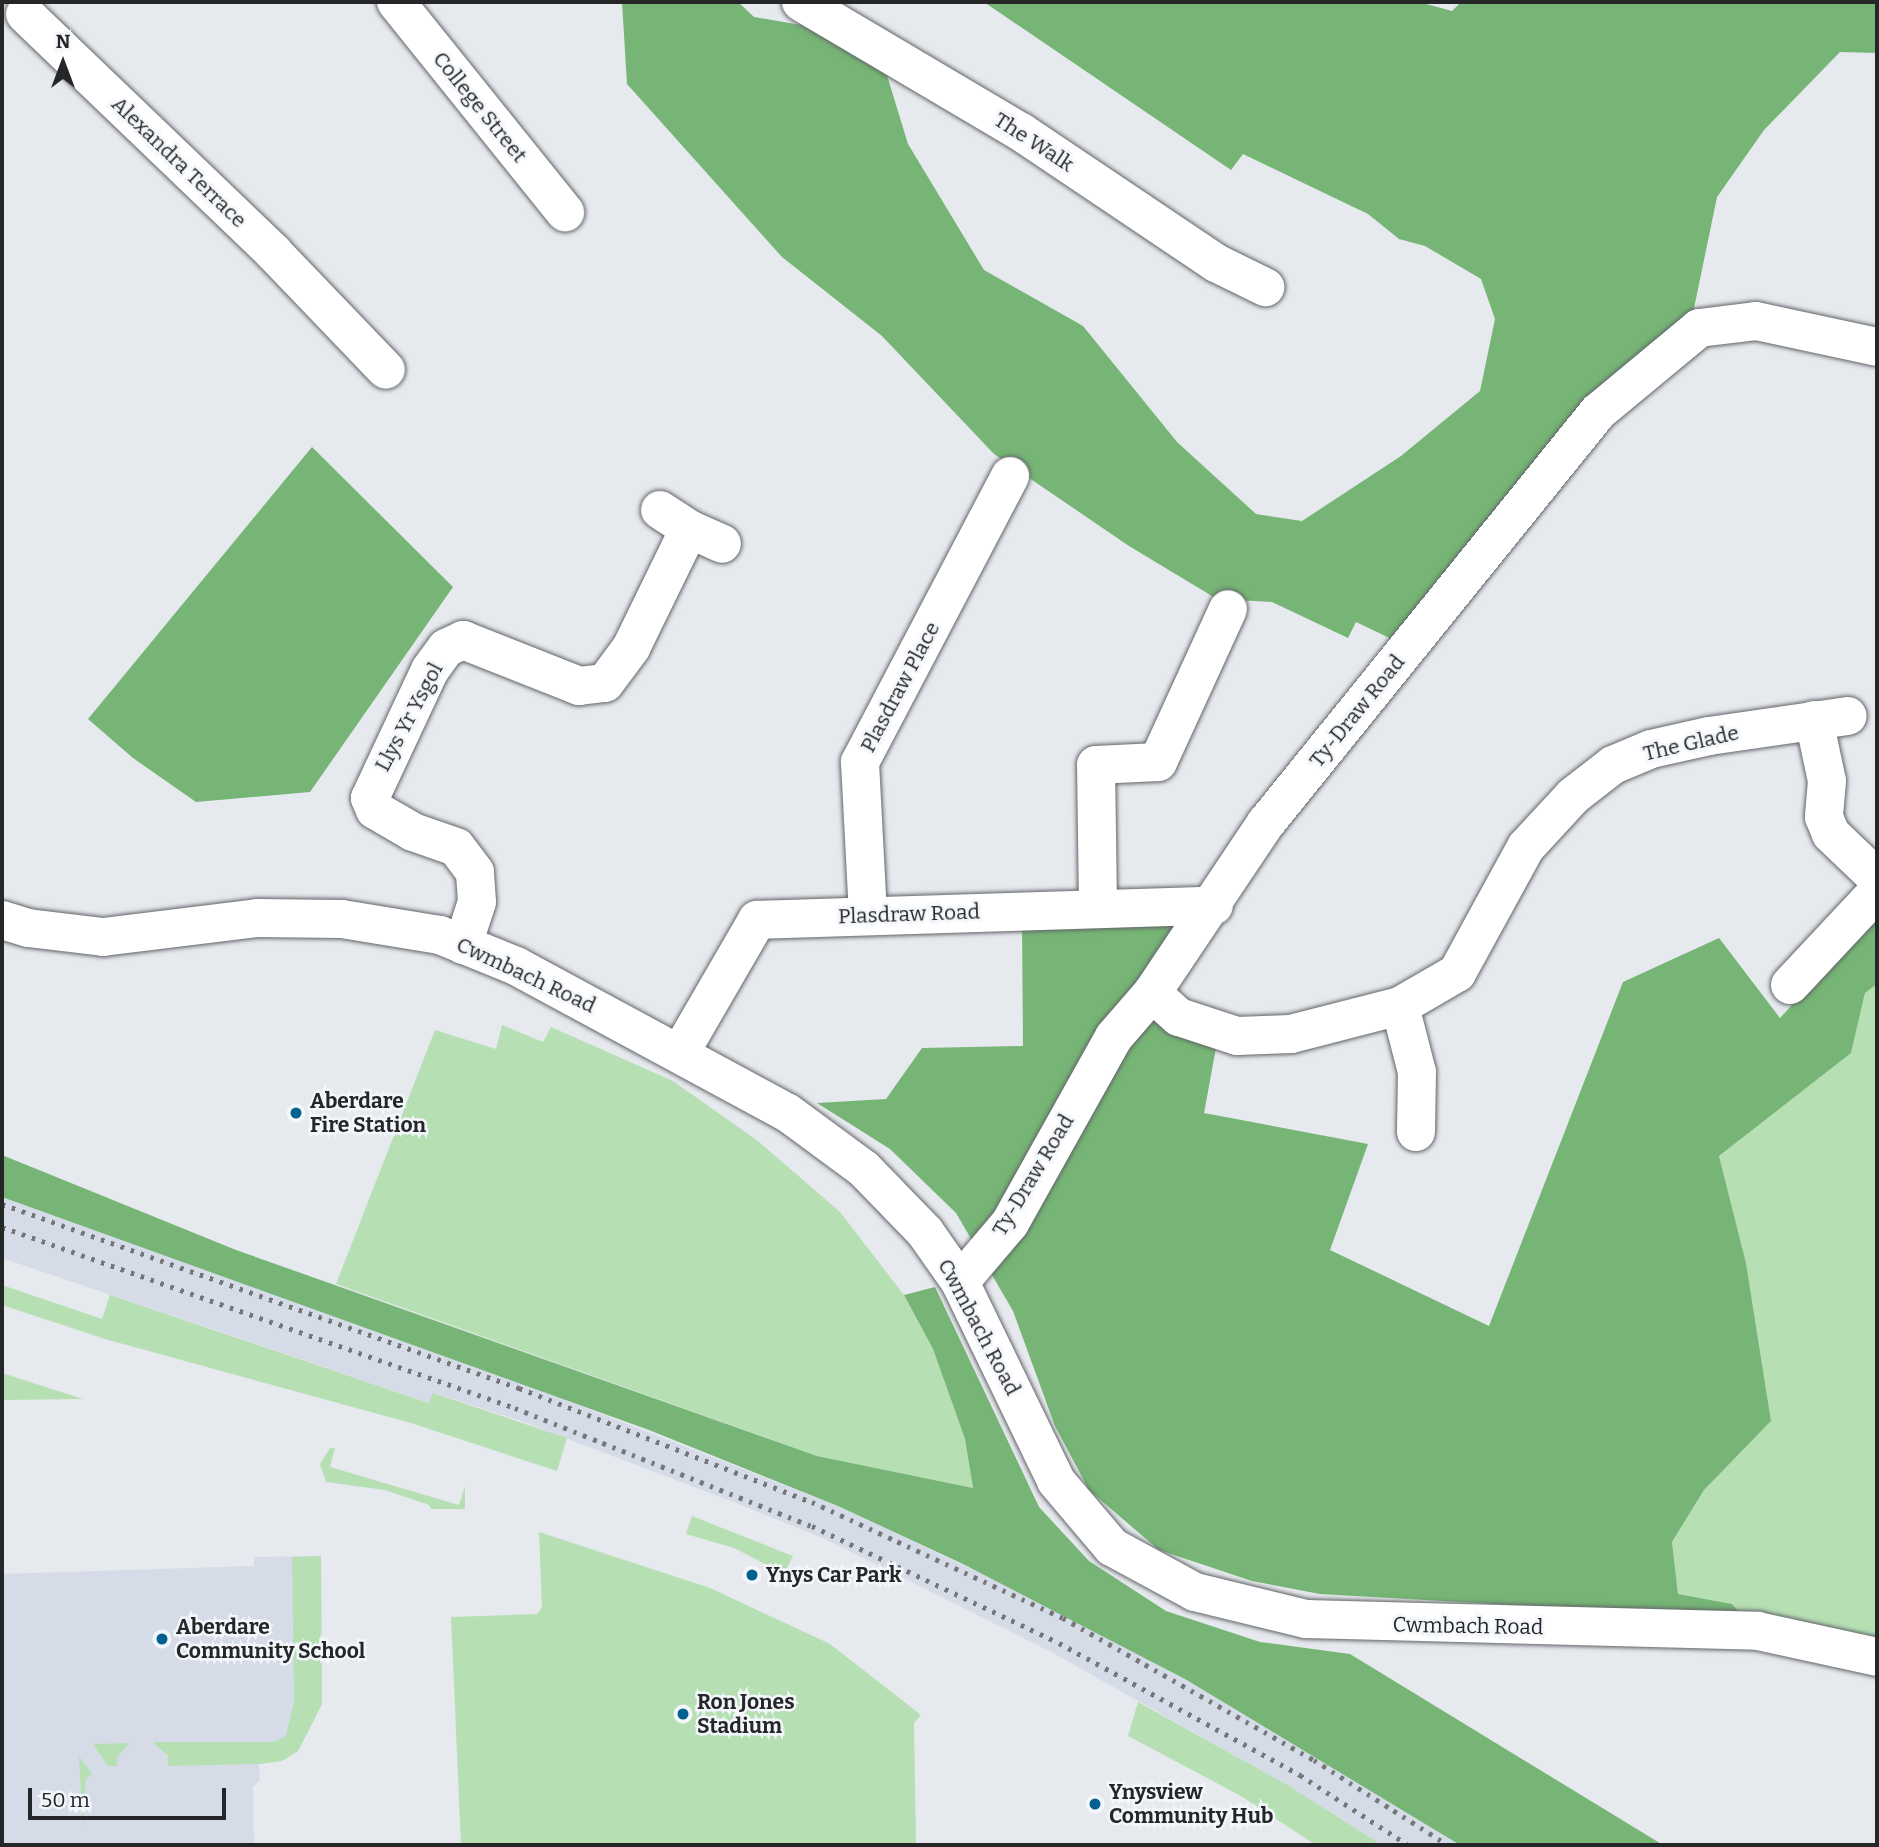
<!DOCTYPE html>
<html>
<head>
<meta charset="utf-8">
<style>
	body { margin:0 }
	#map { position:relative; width:1879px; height:1847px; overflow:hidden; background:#e6e9ed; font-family:Bitter,serif }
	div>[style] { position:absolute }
	.built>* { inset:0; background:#d6dce7 }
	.green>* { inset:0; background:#b6e0b4 }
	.forest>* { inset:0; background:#76b575 }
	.roads { filter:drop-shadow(0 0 2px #626569) drop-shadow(0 0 2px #626569) }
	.minor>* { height:38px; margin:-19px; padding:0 19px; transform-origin:19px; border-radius:19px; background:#fff }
	.rail>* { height:5px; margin-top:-2.5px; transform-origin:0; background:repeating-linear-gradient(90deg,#747678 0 3.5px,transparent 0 10.5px) }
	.dots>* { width:19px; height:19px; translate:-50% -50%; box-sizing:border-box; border:4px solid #f3f6fb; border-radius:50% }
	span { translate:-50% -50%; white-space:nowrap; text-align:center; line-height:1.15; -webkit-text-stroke:5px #f3f6fb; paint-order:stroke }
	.street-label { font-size:21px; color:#252627 }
	.poi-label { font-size:21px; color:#252627; font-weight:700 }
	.left { translate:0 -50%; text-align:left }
	.frame { position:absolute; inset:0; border:4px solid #252627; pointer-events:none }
	.north { position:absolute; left:28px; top:28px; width:70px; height:70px; -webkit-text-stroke:5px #f3f6fb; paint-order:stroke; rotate:0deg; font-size:19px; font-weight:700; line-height:28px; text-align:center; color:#252627 }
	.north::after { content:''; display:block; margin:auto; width:24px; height:32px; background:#252627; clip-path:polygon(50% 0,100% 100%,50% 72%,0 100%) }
	.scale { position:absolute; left:28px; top:1788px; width:198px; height:32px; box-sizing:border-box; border:4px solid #252627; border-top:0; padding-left:9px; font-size:21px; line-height:24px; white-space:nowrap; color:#252627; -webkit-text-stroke:5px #f3f6fb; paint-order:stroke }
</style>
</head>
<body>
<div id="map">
	<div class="built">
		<i style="clip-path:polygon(2px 1197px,537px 1389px,838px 1506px,1067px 1614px,1185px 1679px,1460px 1845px,1382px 1845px,1286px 1784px,1053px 1653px,825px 1539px,736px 1503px,521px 1421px,434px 1393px,430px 1403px,2px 1258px)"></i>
		<i style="clip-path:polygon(321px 1556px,322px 1704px,298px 1751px,282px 1761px,259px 1764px,260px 1780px,253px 1787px,254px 1845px,2px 1845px,2px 1574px,254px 1566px,254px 1557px)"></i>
	</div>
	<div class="green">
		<i style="clip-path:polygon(1877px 984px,1877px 1639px,1744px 1618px,1732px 1604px,1678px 1594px,1672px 1542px,1704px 1490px,1771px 1421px,1746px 1263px,1719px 1156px,1851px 1053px,1865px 993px)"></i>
		<i style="clip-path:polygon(502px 1025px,543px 1042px,551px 1027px,673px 1081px,758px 1141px,840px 1212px,904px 1295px,933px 1349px,965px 1439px,973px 1488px,817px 1456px,336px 1284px,435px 1030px,496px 1049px)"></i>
		<i style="clip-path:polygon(2px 1285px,102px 1319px,110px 1295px,429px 1403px,433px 1393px,567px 1438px,557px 1471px,411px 1423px,105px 1339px,2px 1305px)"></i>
		<i style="clip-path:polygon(2px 1373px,83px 1399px,2px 1400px)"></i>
		<i style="clip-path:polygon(330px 1448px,335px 1448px,330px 1467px,459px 1505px,465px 1486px,465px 1509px,431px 1509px,429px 1505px,385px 1490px,326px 1482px,320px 1464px)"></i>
		<i style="clip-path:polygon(692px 1516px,793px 1556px,784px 1574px,734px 1548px,686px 1534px)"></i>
		<i style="clip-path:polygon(539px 1532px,710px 1588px,830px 1644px,921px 1715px,914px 1723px,916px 1845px,461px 1845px,451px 1617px,537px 1614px,542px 1607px)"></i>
		<i style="clip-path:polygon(321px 1556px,322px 1704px,298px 1751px,282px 1761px,259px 1764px,168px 1766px,168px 1756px,153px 1742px,273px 1742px,286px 1736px,294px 1702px,292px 1557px)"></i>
		<i style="clip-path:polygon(1138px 1702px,1286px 1784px,1382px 1845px,1316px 1845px,1241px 1796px,1128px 1736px)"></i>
		<i style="clip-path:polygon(130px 1743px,117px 1757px,117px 1766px,108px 1766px,93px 1744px)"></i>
		<i style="clip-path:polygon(79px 1756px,92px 1774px,86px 1779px,83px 1830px)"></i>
	</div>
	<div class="forest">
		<i style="clip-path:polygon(622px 2px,738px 2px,754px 17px,801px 25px,886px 72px,908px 144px,984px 270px,1083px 326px,1177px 442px,1256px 514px,1302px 521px,1401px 456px,1480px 391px,1495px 319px,1481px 279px,1425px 246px,1399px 239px,1368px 214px,1243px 154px,1231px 170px,984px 2px,1419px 2px,1452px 11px,1461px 2px,1877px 2px,1877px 53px,1840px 52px,1764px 130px,1717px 197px,1692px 318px,1396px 641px,1356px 622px,1348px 638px,1272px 602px,1217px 599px,1129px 546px,994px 454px,882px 336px,782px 257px,627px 84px)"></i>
		<i style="clip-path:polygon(312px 447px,453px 587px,310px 792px,196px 802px,133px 758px,88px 719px)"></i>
		<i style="clip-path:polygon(1877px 912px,1877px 984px,1865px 993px,1851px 1053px,1719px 1156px,1746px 1263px,1771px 1421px,1704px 1490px,1672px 1542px,1678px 1594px,1732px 1604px,1744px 1618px,1320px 1594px,1252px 1581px,1159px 1550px,1089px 1490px,1055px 1426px,1013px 1311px,956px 1213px,890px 1149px,817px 1103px,886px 1099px,922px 1048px,1023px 1046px,1022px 923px,1186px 921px,1126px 1000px,1216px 1048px,1204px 1113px,1368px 1144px,1330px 1250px,1489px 1326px,1623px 982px,1719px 938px,1780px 1018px)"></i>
		<i style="clip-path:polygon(2px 1155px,236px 1250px,817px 1456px,973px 1488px,965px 1439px,933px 1349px,904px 1295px,935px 1287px,1039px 1507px,1089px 1561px,1166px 1611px,1260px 1642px,1350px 1654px,1663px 1845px,1460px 1845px,1185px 1679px,963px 1564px,838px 1506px,649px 1430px,2px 1197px)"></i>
	</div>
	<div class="roads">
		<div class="minor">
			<i style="left:396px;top:2px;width:270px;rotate:51.2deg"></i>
			<i style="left:801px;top:2px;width:256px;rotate:30.6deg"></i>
			<i style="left:1021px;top:132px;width:235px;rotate:33.9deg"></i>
			<i style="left:1216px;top:263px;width:55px;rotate:26.1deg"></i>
			<i style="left:25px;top:14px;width:344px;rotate:43.8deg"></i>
			<i style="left:273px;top:252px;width:163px;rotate:46.2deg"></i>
			<i style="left:660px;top:510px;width:35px;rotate:33deg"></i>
			<i style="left:1814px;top:720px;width:62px;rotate:78deg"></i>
			<i style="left:1827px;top:781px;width:36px;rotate:95deg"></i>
			<i style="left:1824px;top:817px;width:18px;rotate:68deg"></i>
			<i style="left:1831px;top:834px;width:64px;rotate:43.7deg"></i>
			<i style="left:1098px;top:906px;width:141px;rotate:-90.8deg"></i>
			<i style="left:1096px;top:765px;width:62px;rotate:-2.8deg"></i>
			<i style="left:1158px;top:762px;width:168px;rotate:-65.4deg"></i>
			<i style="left:868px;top:915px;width:153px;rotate:-93deg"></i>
			<i style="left:860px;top:762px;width:323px;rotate:-62.3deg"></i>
			<i style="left:2px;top:920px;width:27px;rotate:17deg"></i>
			<i style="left:28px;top:928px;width:76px;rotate:6.8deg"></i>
			<i style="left:103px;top:937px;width:156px;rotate:-7deg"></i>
			<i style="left:258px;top:918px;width:84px;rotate:0.7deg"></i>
			<i style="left:342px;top:919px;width:99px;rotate:9.3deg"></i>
			<i style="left:440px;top:935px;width:82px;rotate:22.2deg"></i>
			<i style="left:516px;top:966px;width:309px;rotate:28.4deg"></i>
			<i style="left:788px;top:1113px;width:94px;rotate:36.4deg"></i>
			<i style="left:864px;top:1169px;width:88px;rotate:45.9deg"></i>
			<i style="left:925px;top:1232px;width:61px;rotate:55deg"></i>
			<i style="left:960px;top:1282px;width:221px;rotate:64.2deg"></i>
			<i style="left:1056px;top:1481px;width:87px;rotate:49.7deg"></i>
			<i style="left:1112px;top:1547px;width:94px;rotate:28.5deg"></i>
			<i style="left:1195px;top:1592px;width:114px;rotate:13.7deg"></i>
			<i style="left:1306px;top:1619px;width:452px;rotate:1.5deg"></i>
			<i style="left:1758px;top:1631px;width:122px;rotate:12.3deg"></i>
			<i style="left:463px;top:945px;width:45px;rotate:-72deg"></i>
			<i style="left:477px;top:902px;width:30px;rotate:-94deg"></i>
			<i style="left:475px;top:872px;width:31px;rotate:-127deg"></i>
			<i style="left:456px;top:847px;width:46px;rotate:-160.8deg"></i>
			<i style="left:413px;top:832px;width:44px;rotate:-149.9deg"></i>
			<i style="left:375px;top:810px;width:13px;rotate:-113deg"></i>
			<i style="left:370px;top:798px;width:141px;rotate:-64.9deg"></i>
			<i style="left:430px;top:670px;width:27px;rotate:-54deg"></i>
			<i style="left:446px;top:648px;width:19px;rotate:-25deg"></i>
			<i style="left:463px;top:640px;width:125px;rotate:21.6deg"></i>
			<i style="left:579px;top:686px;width:26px;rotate:-7deg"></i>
			<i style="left:605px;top:683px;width:44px;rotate:-53.4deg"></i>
			<i style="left:631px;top:648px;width:132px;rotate:-64deg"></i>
			<i style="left:689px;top:529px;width:36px;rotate:24deg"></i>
			<i style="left:1790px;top:985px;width:127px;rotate:-46.9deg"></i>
			<i style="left:1152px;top:993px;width:36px;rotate:42deg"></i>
			<i style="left:1179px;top:1017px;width:61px;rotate:18.1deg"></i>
			<i style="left:1237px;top:1036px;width:54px;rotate:-2.1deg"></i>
			<i style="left:1291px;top:1034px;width:113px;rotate:-14.4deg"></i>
			<i style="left:1400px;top:1006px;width:66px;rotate:-30.1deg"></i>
			<i style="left:1457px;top:973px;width:144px;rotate:-61.3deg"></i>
			<i style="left:1526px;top:847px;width:69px;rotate:-47.3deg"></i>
			<i style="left:1573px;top:796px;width:51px;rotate:-37.8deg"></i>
			<i style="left:1613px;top:765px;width:41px;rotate:-22.8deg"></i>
			<i style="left:1651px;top:749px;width:59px;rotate:-12.6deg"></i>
			<i style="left:1709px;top:736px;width:140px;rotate:-8.2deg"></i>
			<i style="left:1400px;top:1006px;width:68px;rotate:75.6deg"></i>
			<i style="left:1417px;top:1072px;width:60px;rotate:91deg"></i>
			<i style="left:680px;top:1053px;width:154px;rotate:-59.9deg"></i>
			<i style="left:757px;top:920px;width:457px;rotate:-1.8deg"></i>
			<i style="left:960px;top:1282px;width:77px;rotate:-49.7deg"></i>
			<i style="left:1010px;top:1223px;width:213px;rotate:-60.8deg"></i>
			<i style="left:1114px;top:1037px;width:58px;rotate:-49.2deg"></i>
			<i style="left:1152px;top:993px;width:205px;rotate:-56.2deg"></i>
			<i style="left:1266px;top:823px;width:528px;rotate:-51.07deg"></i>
			<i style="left:1598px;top:412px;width:131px;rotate:-39.7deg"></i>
			<i style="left:1699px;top:328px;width:57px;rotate:-7deg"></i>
			<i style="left:1756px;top:321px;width:124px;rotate:12.1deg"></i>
		</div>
	</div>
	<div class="rail">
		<i style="left:2px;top:1204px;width:549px;rotate:19.59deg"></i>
		<i style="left:519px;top:1388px;width:314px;rotate:21.3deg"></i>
		<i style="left:812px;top:1502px;width:277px;rotate:24.8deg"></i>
		<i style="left:1063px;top:1618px;width:288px;rotate:29.5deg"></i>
		<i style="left:1314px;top:1760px;width:159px;rotate:32.4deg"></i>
		<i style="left:2px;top:1227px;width:544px;rotate:19.43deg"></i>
		<i style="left:515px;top:1408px;width:320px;rotate:21.7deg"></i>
		<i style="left:812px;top:1526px;width:273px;rotate:25.3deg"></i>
		<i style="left:1059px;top:1643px;width:275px;rotate:28.7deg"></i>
		<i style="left:1300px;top:1775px;width:129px;rotate:32.9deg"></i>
	</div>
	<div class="dots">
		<i style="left:296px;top:1113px;background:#006191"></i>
		<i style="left:752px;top:1575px;background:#006191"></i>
		<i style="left:162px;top:1639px;background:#006191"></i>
		<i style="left:683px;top:1714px;background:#006191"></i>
		<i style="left:1095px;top:1804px;background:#006191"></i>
	</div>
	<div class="street-label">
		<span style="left:480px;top:107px;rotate:51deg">College Street</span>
		<span style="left:1034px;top:142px;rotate:33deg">The Walk</span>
		<span style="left:179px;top:162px;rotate:44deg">Alexandra Terrace</span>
		<span style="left:900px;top:687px;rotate:-62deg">Plasdraw Place</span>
		<span style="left:1357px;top:711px;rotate:-51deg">Ty-Draw Road</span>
		<span style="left:409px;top:717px;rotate:-62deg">Llys Yr Ysgol</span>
		<span style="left:1691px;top:743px;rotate:-13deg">The Glade</span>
		<span style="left:909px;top:914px;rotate:-2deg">Plasdraw Road</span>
		<span style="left:526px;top:975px;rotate:25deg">Cwmbach Road</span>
		<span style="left:1033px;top:1175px;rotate:-59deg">Ty-Draw Road</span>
		<span style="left:979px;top:1327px;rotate:62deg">Cwmbach Road</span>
		<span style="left:1468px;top:1626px;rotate:1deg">Cwmbach Road</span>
	</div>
	<div class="poi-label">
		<span class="left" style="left:310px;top:1113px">Aberdare<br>Fire Station</span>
		<span class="left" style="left:766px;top:1575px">Ynys Car Park</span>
		<span class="left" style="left:176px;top:1639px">Aberdare<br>Community School</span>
		<span class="left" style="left:697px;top:1714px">Ron Jones<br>Stadium</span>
		<span class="left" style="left:1109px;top:1804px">Ynysview<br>Community Hub</span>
	</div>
	<div class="frame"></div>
	<div class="north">N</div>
	<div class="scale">50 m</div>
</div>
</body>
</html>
